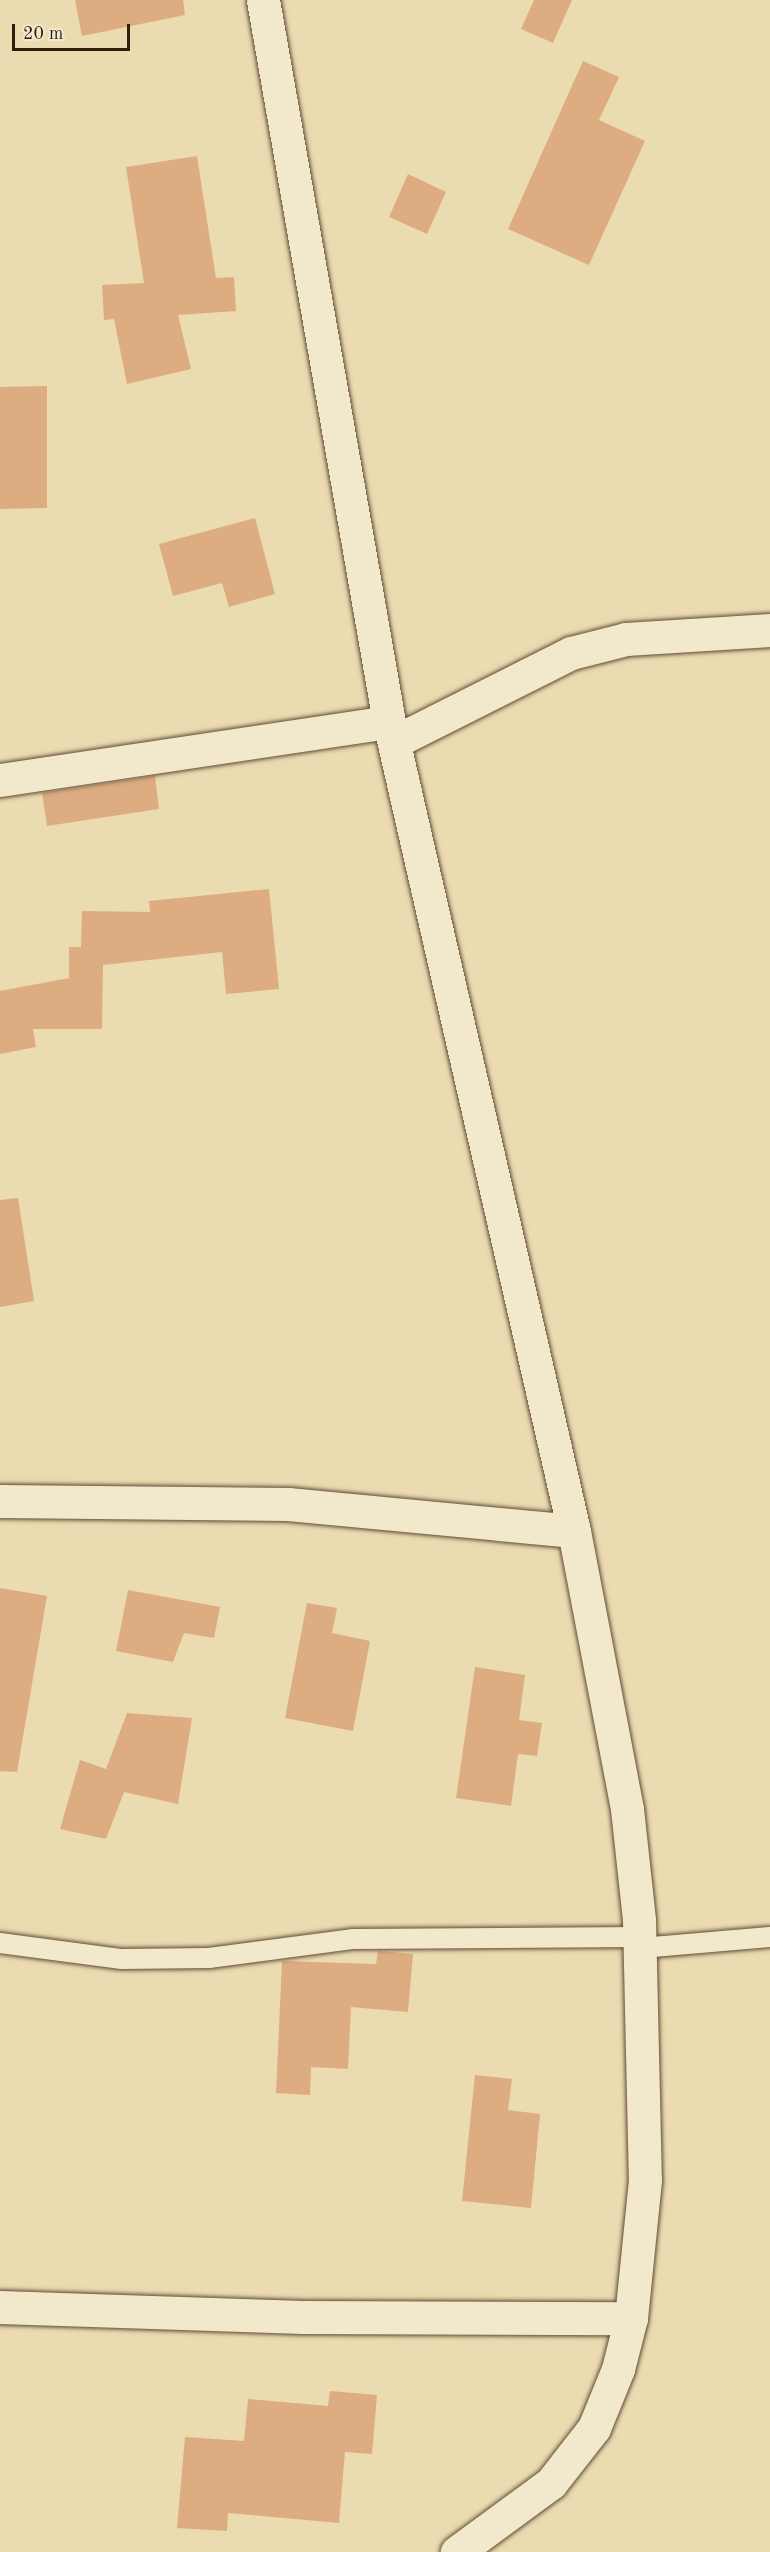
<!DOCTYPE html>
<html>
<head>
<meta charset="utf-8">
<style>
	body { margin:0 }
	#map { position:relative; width:770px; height:2552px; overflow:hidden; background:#ebdbb0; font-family:"Old Standard TT",serif }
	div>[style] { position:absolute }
	.building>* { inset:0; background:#deac81 }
	.roads { filter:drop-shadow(0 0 2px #604c36) drop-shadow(0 0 2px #604c36) }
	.lane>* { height:20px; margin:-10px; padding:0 10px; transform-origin:10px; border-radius:10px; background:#f2e8cc }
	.street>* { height:33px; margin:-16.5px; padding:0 16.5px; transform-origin:16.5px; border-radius:16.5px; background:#f2e8cc }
	.secondary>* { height:33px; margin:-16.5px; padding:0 16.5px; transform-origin:16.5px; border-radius:16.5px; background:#f2e8cc }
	span { translate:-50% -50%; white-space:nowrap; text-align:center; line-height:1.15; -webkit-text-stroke:5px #f2e8cc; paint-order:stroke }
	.scale { position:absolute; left:12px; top:24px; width:118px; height:27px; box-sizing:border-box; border:3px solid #311d0e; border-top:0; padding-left:8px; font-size:18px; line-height:21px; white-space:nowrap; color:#311d0e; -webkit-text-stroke:4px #f2e8cc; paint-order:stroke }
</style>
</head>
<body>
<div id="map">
	<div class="building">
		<i style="clip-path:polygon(75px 0,183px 0,185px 15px,82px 36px)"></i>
		<i style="clip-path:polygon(534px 0,572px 0,553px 43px,521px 29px)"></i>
		<i style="clip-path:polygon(583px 61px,619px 77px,599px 120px,645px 141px,589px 265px,508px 229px)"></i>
		<i style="clip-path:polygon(197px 156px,216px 278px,234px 277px,236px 311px,178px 315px,191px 369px,127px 384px,114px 319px,104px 320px,102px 285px,144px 283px,126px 167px)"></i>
		<i style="clip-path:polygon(408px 174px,446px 192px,427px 234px,389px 217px)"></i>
		<i style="clip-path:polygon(47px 386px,47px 508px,0 509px,0 387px)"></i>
		<i style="clip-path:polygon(255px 518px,275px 594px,229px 607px,222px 583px,173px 596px,159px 544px)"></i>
		<i style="clip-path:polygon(155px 776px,159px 809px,47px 826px,42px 793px)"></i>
		<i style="clip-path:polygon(269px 889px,279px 989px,226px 994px,222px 952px,103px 965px,102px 1029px,33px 1029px,36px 1047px,0 1054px,0 991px,69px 978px,69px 947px,81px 947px,82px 911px,150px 912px,149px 901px)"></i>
		<i style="clip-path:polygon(18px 1198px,34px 1301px,0 1307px,0 1200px)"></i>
		<i style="clip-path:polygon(0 1588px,47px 1596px,17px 1772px,0 1771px)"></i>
		<i style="clip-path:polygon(128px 1590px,220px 1607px,214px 1638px,184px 1633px,173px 1662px,116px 1651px)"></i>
		<i style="clip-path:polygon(307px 1603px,337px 1608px,332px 1633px,370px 1641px,353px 1731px,285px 1718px)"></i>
		<i style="clip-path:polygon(475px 1667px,525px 1675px,519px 1720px,542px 1723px,537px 1756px,518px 1754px,511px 1806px,456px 1798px)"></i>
		<i style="clip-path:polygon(127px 1713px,192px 1718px,178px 1804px,124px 1792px,106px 1839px,60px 1829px,80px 1760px,106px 1769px)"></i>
		<i style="clip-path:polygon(378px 1951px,413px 1954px,408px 2012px,351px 2007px,348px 2069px,311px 2067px,310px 2095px,276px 2093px,282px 1961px,376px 1964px)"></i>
		<i style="clip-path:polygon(475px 2075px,512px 2079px,508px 2110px,540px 2114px,531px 2208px,462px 2201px)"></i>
		<i style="clip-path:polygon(330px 2391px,377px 2395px,372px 2454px,345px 2452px,339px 2523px,228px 2513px,227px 2531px,177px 2528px,185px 2437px,244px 2441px,248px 2399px,328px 2406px)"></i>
	</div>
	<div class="roads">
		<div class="lane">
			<i style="left:0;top:1943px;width:123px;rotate:7.5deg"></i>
			<i style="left:122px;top:1959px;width:87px;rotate:-0.7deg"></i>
			<i style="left:209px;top:1958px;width:146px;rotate:-7.5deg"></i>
			<i style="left:354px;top:1939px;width:286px;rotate:-0.4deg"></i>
			<i style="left:641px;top:1948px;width:129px;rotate:-4.9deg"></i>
		</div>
		<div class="street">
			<i style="left:394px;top:742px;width:198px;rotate:-26.7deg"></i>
			<i style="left:571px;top:653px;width:57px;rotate:-14.3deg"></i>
			<i style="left:626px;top:639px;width:144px;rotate:-3.6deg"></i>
			<i style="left:0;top:780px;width:393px;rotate:-8.5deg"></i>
			<i style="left:0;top:1501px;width:288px;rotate:0.6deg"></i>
			<i style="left:288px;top:1504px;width:287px;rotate:5.4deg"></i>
			<i style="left:0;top:2307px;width:303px;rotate:1.9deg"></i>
			<i style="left:303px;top:2317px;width:328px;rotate:0.2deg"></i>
		</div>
		<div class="secondary">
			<i style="left:263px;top:0;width:733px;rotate:80.1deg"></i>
			<i style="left:389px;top:722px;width:830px;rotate:77.12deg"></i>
			<i style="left:574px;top:1531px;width:283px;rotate:79.2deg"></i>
			<i style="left:627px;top:1809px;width:112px;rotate:83.8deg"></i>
			<i style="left:639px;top:1920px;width:260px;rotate:88.7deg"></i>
			<i style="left:645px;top:2180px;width:139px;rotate:95.8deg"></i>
			<i style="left:631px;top:2318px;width:53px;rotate:104.3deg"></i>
			<i style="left:618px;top:2369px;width:64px;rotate:112.1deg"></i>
			<i style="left:594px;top:2428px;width:70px;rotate:128deg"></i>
			<i style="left:551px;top:2483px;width:117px;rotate:143.7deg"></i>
		</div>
	</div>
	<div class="scale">20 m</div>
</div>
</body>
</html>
